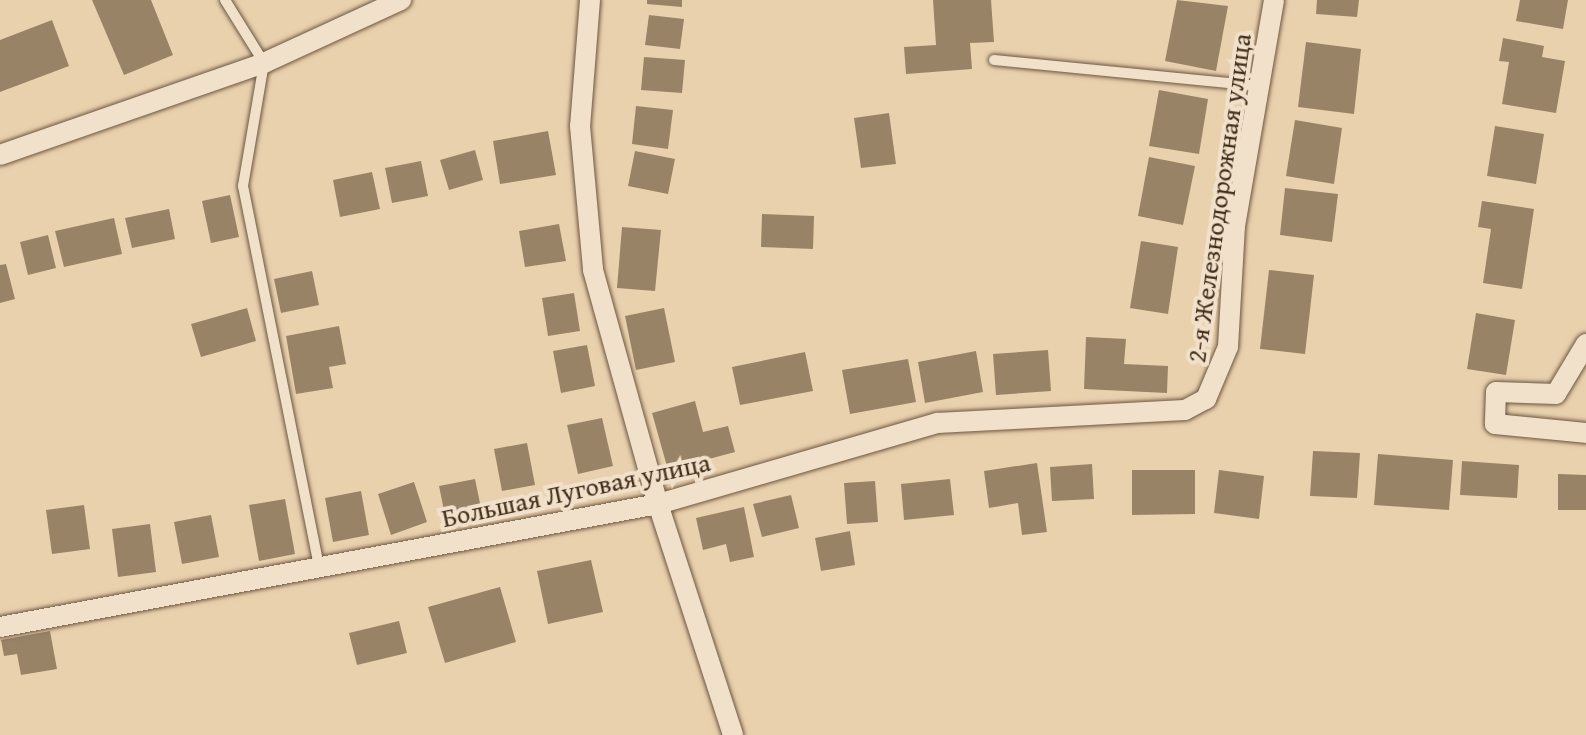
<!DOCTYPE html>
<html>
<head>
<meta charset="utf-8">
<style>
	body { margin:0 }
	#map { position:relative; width:1586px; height:735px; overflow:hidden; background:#ead1ae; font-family:"Gentium Book Plus",serif }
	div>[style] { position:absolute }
	.building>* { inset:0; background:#998367 }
	.roads { filter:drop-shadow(0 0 2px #6c5740) drop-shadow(0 0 2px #6c5740) }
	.service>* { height:10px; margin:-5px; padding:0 5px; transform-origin:5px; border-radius:5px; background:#f1e1ca }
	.minor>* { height:20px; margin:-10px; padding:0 10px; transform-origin:10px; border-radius:10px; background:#f1e1ca }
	span { translate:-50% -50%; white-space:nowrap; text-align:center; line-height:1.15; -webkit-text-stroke:8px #f1e1ca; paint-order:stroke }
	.street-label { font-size:26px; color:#422e1b }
</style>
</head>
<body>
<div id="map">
	<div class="building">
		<i style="clip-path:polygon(92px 0,151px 0,173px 55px,124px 75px)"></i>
		<i style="clip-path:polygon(647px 0,682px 0,682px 7px,647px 4px)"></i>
		<i style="clip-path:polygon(933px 0,991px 0,994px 42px,970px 43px,972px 69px,906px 74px,904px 47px,936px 45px)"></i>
		<i style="clip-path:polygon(1177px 0,1228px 6px,1216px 71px,1165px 61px)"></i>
		<i style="clip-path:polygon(1317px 0,1359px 0,1357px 17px,1316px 14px)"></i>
		<i style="clip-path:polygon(1520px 0,1568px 0,1563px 29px,1516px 21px)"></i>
		<i style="clip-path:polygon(649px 15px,684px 19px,680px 49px,645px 45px)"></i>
		<i style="clip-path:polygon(52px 20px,69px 66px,0 92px,0 40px)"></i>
		<i style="clip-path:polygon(1503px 38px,1544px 46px,1542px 57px,1565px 61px,1556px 113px,1502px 104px,1509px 62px,1499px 61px)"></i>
		<i style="clip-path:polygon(1306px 42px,1361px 49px,1354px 114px,1298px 107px)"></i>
		<i style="clip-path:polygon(644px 57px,685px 60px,682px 93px,641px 90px)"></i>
		<i style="clip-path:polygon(1159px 90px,1208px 99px,1199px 154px,1149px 146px)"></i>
		<i style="clip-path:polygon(636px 106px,673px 110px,668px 149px,632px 144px)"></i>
		<i style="clip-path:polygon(889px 113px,896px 164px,861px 168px,854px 118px)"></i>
		<i style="clip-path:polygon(1295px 120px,1342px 128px,1334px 184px,1286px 176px)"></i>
		<i style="clip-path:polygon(1495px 126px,1544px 134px,1536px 184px,1487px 176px)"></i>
		<i style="clip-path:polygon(548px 131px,556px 175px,500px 184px,493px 141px)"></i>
		<i style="clip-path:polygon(475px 150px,483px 180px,449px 190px,440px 160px)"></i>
		<i style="clip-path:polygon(635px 151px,675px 159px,668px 194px,628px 186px)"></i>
		<i style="clip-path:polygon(1149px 157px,1195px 166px,1183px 225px,1138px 216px)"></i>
		<i style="clip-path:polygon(421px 161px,428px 196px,392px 203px,385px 168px)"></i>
		<i style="clip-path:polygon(372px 172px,380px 209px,340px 217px,333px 180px)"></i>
		<i style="clip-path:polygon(1285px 188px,1338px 194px,1332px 242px,1280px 235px)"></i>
		<i style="clip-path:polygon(230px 195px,239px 237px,211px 243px,202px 201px)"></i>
		<i style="clip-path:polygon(1482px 201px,1534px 209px,1522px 289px,1483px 283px,1491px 229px,1478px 227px)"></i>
		<i style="clip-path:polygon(169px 209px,175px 239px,132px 248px,125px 218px)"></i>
		<i style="clip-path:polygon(762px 214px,814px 216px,813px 249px,761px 247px)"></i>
		<i style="clip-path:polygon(114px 218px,122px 254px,64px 267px,55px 231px)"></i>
		<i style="clip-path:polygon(559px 224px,566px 261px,525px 267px,519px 231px)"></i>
		<i style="clip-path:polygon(622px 227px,661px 230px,655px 291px,617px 288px)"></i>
		<i style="clip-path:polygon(48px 235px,56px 268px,28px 275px,20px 242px)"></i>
		<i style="clip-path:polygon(1141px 241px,1178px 247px,1168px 314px,1130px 308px)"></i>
		<i style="clip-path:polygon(6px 264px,15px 299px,0 303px,0 265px)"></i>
		<i style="clip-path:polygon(1269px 270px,1314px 275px,1305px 354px,1260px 349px)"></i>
		<i style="clip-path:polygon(312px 271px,319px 305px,281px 313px,274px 279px)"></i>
		<i style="clip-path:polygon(574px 293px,580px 331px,548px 336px,542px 298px)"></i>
		<i style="clip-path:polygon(247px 308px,256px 341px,201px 357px,191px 324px)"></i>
		<i style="clip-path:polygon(664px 308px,675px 362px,636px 370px,625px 316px)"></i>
		<i style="clip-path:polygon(1476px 313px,1515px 320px,1506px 375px,1467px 369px)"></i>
		<i style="clip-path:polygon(339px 326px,346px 364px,329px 367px,333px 388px,296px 394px,286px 336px)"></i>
		<i style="clip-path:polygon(1086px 337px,1126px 339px,1124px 364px,1168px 366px,1167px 393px,1084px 389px)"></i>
		<i style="clip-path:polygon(587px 345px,595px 386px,561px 393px,553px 351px)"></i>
		<i style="clip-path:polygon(1048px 350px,1051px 391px,996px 395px,993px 354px)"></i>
		<i style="clip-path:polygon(976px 351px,983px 392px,925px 403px,918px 362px)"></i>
		<i style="clip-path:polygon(805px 352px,813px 391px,740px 405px,732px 367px)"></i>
		<i style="clip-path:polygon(908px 359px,916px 402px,850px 414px,842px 370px)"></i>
		<i style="clip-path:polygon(695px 401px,703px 432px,728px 426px,735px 452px,668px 470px,652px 413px)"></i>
		<i style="clip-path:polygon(602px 418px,613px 466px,578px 474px,567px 425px)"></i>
		<i style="clip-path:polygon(527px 443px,535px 485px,502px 491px,494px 449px)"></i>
		<i style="clip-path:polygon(1313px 451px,1360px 453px,1357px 498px,1310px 496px)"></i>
		<i style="clip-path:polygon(1378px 454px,1453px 460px,1449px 510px,1374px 505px)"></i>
		<i style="clip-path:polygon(1462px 461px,1519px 465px,1517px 498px,1460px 495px)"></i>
		<i style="clip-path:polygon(1037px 463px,1047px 532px,1022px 535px,1018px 503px,989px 508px,984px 471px)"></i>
		<i style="clip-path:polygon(1092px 464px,1094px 499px,1052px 501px,1050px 467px)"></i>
		<i style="clip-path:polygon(1132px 470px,1195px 470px,1195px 514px,1132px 515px)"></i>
		<i style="clip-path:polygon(1219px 470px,1264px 476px,1259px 519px,1214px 513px)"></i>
		<i style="clip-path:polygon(1558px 474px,1586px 475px,1586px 510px,1558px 510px)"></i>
		<i style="clip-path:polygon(475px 479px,482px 513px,446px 520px,439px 486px)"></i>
		<i style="clip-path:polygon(950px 479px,954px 515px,904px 520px,901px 484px)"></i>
		<i style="clip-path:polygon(875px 481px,878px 522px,847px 524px,844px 483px)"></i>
		<i style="clip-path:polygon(414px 482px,427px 522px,391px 535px,378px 494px)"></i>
		<i style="clip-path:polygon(361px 491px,369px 535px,333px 542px,325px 498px)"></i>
		<i style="clip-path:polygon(791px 495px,799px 528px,762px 537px,753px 504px)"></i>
		<i style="clip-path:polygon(285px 499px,295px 554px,259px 561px,249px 505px)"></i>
		<i style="clip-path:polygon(84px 505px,90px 549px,52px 554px,46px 510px)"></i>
		<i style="clip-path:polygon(744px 507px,754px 557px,730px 562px,726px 544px,703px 550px,696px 518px)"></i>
		<i style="clip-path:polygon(211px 515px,219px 557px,182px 564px,174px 522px)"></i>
		<i style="clip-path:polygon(150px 524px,156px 572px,118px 577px,112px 529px)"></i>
		<i style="clip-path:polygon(850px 531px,855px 565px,821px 571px,815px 538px)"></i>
		<i style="clip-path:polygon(591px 560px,603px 612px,548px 624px,537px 571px)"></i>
		<i style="clip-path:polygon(500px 587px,516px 642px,445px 663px,428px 607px)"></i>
		<i style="clip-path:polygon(399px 621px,407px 653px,357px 665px,349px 633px)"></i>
		<i style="clip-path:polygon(50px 631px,57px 669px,21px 675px,17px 654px,4px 656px,1px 640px)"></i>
	</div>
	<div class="roads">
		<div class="service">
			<i style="left:225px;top:0;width:74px;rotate:58.2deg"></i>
			<i style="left:264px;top:63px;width:125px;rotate:99.7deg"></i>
			<i style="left:243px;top:186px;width:389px;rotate:78.7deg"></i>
			<i style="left:994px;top:60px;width:266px;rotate:5.6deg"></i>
		</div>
		<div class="minor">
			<i style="left:590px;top:0;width:126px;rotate:94.5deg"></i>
			<i style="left:580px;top:126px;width:145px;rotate:84.8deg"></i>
			<i style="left:593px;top:270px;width:243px;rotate:74.5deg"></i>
			<i style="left:658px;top:504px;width:243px;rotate:72deg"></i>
			<i style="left:0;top:155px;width:280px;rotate:-19.2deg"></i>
			<i style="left:264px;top:63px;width:151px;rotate:-24.7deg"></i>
			<i style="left:1586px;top:344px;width:58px;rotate:121deg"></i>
			<i style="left:1556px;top:394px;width:60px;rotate:-178.1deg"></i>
			<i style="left:1496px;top:392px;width:32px;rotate:92deg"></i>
			<i style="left:1495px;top:424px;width:91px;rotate:5.6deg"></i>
			<i style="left:0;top:627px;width:669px;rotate:-10.59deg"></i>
			<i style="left:658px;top:504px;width:291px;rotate:-16.2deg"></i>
			<i style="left:937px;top:423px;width:248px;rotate:-3deg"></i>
			<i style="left:1185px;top:410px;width:24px;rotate:-28deg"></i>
			<i style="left:1206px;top:399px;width:56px;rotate:-67.1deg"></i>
			<i style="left:1228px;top:347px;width:121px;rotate:-86.7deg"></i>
			<i style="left:1235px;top:226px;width:229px;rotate:-80.2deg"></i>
		</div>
	</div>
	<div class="street-label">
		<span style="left:1219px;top:198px;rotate:-82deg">2-я Железнодорожная улица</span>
		<span style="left:576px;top:490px;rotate:-12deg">Большая Луговая улица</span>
	</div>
</div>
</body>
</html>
